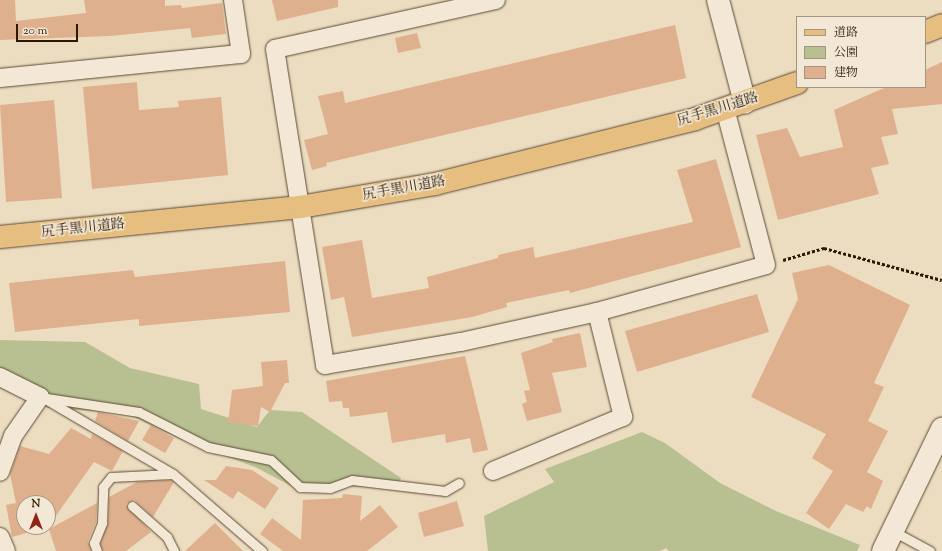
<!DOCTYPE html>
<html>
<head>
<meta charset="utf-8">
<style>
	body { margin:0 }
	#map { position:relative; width:942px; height:551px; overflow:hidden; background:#ecdcc0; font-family:"Sorts Mill Goudy","Noto Serif JP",serif }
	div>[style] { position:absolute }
	.green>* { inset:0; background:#b8c092 }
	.building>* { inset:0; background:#dfb08d }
	.path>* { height:2.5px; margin-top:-1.25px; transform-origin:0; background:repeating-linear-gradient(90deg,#2b1902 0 3px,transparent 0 5px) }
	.roads { filter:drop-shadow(0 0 1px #5b4a32) drop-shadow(0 0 1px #5b4a32) }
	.lane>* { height:9px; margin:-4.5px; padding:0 4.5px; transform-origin:4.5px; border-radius:4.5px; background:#f3e8d6 }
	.street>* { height:18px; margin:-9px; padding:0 9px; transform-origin:9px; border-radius:9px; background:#f3e8d6 }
	.secondary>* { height:22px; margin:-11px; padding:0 11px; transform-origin:11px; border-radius:11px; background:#f3e8d6 }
	.primary>* { height:22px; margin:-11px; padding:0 11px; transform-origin:11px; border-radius:11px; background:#e6be80 }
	span { translate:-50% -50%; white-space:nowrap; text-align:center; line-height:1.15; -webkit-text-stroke:3px #f3e8d6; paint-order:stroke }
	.street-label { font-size:14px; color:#2b1902 }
	.legend { position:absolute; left:796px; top:16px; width:130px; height:72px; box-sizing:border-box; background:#f3e8d6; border:1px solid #a39581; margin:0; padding:5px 7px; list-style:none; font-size:12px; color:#2b1902 }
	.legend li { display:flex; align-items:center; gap:8px; height:20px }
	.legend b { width:20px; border:1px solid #a39581 }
	.north { position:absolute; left:16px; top:495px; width:40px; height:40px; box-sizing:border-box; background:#f3e8d6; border:1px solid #a39581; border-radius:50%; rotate:0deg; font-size:11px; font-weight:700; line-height:16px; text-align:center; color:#2b1902 }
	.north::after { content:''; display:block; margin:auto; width:14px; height:18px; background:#8f2418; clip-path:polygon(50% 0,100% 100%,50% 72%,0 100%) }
	.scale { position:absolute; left:16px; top:24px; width:62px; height:18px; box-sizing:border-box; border:2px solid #2b1902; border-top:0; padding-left:5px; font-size:12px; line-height:14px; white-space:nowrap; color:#2b1902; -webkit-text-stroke:3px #f3e8d6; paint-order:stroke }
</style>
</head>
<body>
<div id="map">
	<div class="green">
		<i style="clip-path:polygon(0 340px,85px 342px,130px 368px,199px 384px,201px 409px,257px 427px,270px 410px,302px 412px,401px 478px,397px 487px,291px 486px,257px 468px,180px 439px,125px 413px,48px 408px,0 388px)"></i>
		<i style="clip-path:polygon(642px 432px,665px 443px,720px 483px,776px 511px,860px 545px,857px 551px,669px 551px,666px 548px,660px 551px,488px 551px,484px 516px,554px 482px,545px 469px)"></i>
	</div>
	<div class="building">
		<i style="clip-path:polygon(0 0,15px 0,16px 21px,86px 13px,84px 0,165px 0,165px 6px,181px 5px,182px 8px,222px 3px,226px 34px,192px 38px,190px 28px,110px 36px,0 40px)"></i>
		<i style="clip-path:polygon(272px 0,338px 0,338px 7px,277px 21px)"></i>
		<i style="clip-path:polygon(675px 25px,686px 78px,326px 163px,327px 166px,312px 170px,304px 140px,328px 134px,318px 96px,343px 91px,345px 103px)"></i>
		<i style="clip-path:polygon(417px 33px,421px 48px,398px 53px,395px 38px)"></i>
		<i style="clip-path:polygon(942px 62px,942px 104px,892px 109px,898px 134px,881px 137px,889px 164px,871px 168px,879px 194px,778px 220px,756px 135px,787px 128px,800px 157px,843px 147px,834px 110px,886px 87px,925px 87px,925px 70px)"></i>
		<i style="clip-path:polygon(137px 82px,139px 110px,179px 107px,178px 101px,221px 97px,228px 175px,92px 189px,83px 87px)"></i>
		<i style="clip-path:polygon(54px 100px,62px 198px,6px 202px,0 105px)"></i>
		<i style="clip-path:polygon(716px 159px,741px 247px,570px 293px,569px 290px,506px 303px,507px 307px,472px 317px,352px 337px,344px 297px,331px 300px,322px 247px,362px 240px,372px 298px,429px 288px,427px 277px,498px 258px,498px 255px,533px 247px,535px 258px,693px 222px,677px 170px)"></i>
		<i style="clip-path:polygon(285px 261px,290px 312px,139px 326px,139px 319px,15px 332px,9px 283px,133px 270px,135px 277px)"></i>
		<i style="clip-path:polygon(829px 265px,910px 305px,874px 383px,884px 387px,868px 421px,888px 431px,867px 472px,883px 481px,871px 509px,867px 506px,863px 512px,846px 504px,829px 529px,806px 513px,833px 471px,812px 458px,826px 434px,751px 397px,798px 299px,792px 273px)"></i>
		<i style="clip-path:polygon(757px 294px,769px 332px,637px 372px,625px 331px)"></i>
		<i style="clip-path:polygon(580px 333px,587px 367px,552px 373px,562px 412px,527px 421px,522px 404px,527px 402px,524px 391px,530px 390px,521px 353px,553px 342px,552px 339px)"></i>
		<i style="clip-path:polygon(465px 356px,488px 450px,473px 453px,470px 438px,446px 443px,445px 434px,392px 443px,387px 412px,350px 417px,349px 408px,343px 408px,342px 401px,329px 402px,326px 381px)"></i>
		<i style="clip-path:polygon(287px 360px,289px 383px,285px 383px,270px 412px,261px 407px,258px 426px,228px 422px,232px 390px,263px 386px,261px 362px)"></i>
		<i style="clip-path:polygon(98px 412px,139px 421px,128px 441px,95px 421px)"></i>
		<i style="clip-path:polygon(151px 425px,174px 438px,165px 453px,142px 440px)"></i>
		<i style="clip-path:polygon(71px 428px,91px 439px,92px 434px,123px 451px,112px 471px,94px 462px,48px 527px,48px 503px,24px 503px,24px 527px,48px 527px,12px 537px,6px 505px,16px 503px,10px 474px,20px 446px,49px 454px)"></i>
		<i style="clip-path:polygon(226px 466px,252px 470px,279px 488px,265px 509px,238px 491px,233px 499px,204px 480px,216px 480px)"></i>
		<i style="clip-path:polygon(171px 480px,174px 482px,153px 517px,134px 500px,126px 504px,151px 532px,126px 551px,103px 551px,100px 543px,108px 523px,109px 497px,137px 482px)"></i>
		<i style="clip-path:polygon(343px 494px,362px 496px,360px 521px,380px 505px,398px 527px,367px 551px,283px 551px,260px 534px,272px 518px,301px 540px,303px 500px,342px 498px)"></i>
		<i style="clip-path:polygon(457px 501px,464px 526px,424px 537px,418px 513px)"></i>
		<i style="clip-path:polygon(97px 503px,96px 522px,88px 541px,91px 551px,56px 551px,49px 529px)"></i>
		<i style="clip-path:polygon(215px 523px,243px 551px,185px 551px)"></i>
	</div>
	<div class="path">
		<i style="left:783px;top:260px;width:43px;rotate:-16.3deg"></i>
		<i style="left:824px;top:248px;width:122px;rotate:15.2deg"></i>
	</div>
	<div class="roads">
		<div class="lane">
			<i style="left:40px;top:397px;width:100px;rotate:8.6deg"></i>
			<i style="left:139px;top:412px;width:77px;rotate:26.9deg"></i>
			<i style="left:208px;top:447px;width:64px;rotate:11.7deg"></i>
			<i style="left:271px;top:460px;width:40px;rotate:43deg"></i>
			<i style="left:300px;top:487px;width:30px;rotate:2deg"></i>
			<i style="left:330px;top:488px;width:23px;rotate:-20deg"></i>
			<i style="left:352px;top:480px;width:94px;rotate:6.7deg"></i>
			<i style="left:445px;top:491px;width:16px;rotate:-30deg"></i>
			<i style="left:47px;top:400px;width:146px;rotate:30.4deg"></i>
			<i style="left:173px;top:474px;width:118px;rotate:40.9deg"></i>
			<i style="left:132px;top:506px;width:47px;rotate:41.5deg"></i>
			<i style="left:167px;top:537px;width:16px;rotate:63deg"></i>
			<i style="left:893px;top:531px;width:42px;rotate:28.4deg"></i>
			<i style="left:97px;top:551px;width:9px;rotate:-111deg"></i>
			<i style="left:94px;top:543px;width:22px;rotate:-68deg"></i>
			<i style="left:102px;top:523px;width:36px;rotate:-88deg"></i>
			<i style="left:103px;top:487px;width:13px;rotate:-51deg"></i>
			<i style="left:111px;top:477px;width:61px;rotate:-2.8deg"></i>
		</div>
		<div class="street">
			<i style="left:496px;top:0;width:226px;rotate:167.5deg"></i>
			<i style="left:275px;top:49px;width:320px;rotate:81deg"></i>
			<i style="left:325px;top:365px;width:138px;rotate:-9.6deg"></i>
			<i style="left:461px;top:342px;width:139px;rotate:-12.4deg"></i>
			<i style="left:597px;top:312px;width:175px;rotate:-15.5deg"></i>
			<i style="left:766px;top:265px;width:161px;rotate:-104.7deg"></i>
			<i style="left:0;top:78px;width:242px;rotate:-5.7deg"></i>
			<i style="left:241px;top:54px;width:55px;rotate:-98.4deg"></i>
			<i style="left:0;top:377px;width:45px;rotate:26.6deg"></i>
			<i style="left:40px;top:397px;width:47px;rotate:124.7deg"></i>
			<i style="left:13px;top:436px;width:38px;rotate:110deg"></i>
			<i style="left:493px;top:471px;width:141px;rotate:-22.6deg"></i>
			<i style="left:623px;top:417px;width:108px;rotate:-103.9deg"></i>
			<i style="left:0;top:537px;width:15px;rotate:67deg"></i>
		</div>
		<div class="secondary">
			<i style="left:718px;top:0;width:106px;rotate:75.3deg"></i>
			<i style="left:883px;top:551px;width:136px;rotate:-64.2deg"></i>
		</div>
		<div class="primary">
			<i style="left:925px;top:32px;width:18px;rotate:-22deg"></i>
			<i style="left:0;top:237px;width:301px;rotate:-5.7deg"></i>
			<i style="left:300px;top:207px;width:137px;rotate:-9.7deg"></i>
			<i style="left:435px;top:184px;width:268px;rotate:-14deg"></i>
			<i style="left:695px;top:119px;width:108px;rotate:-19.4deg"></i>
		</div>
	</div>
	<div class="street-label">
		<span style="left:718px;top:110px;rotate:-17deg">尻手黒川道路</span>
		<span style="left:404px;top:189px;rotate:-10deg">尻手黒川道路</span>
		<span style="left:83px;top:229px;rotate:-6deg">尻手黒川道路</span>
	</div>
	<ul class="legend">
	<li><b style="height:5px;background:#e6be80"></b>道路</li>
	<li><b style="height:11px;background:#b8c092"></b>公園</li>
	<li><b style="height:11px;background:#dfb08d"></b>建物</li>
	</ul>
	<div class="north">N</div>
	<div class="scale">20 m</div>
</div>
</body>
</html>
